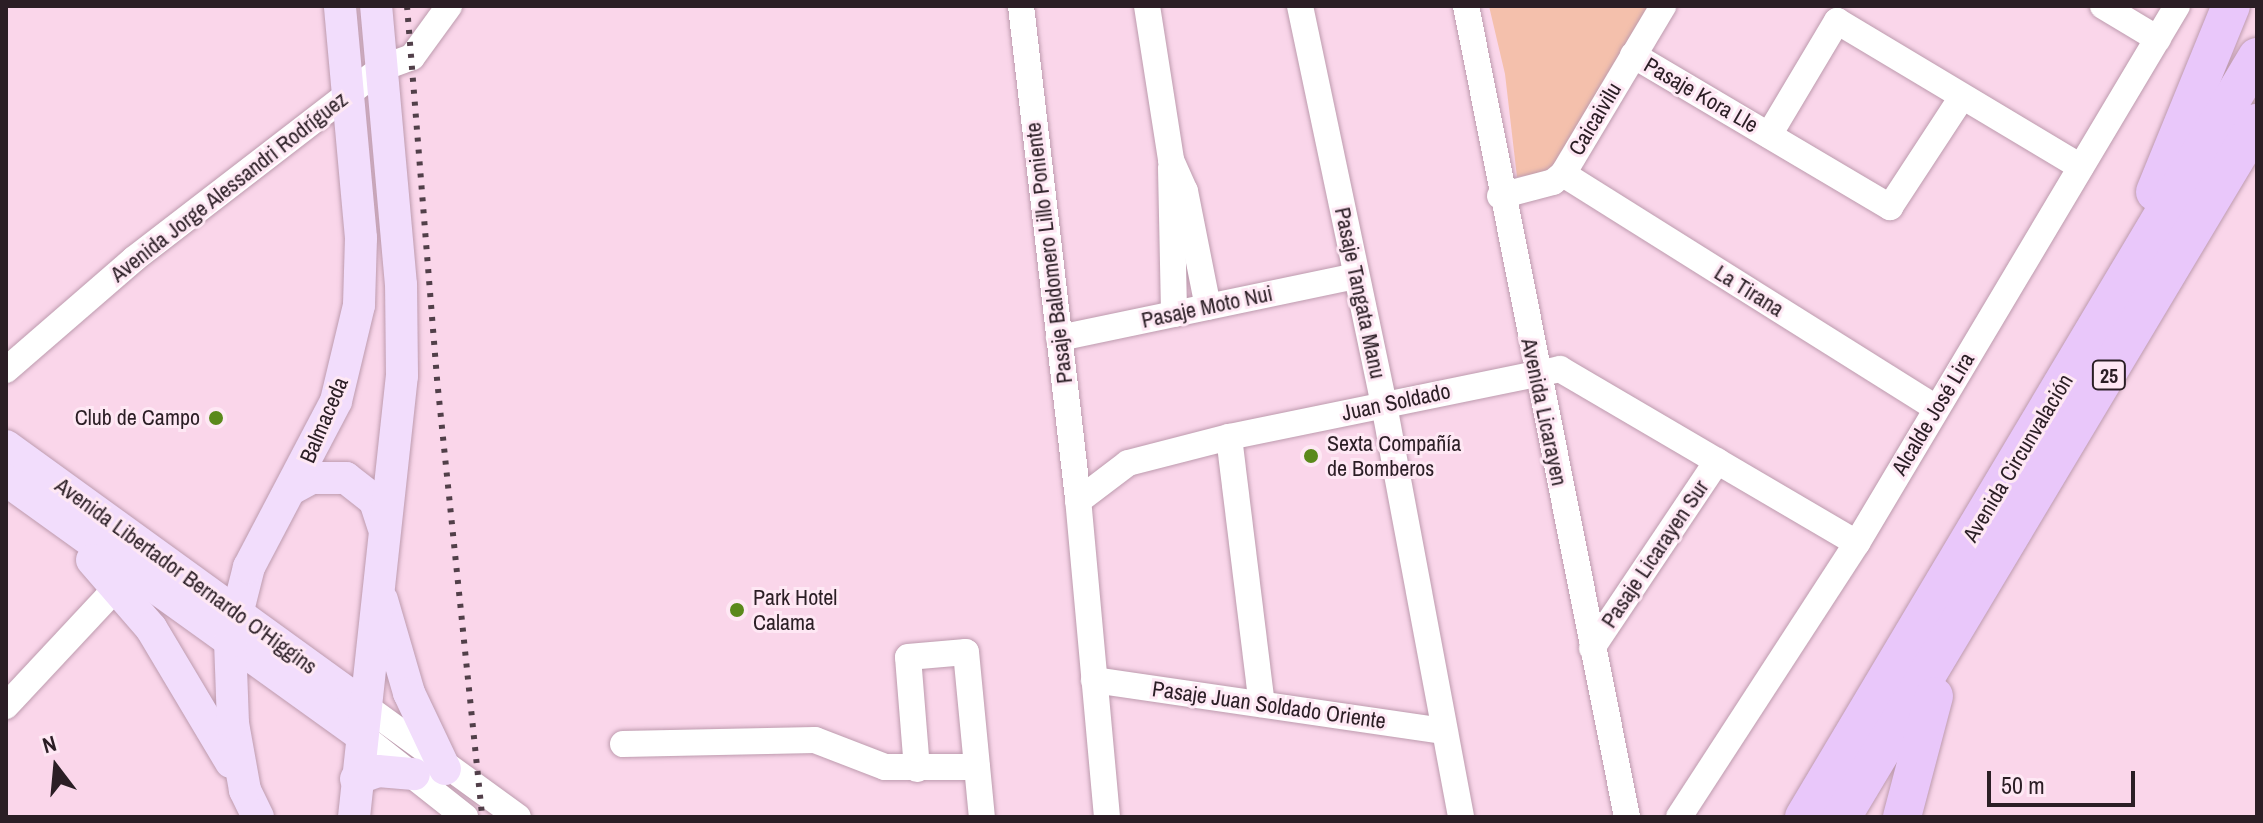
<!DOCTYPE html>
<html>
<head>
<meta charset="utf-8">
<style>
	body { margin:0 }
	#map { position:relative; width:2263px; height:823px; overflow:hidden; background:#fad6ea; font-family:"Archivo Narrow",sans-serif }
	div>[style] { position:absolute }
	.green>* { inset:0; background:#f4c0ac }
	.roads { filter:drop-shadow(0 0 2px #bd9bae) drop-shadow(0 0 2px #bd9bae) }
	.minor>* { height:26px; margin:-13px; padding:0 13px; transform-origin:13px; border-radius:13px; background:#fff }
	.major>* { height:32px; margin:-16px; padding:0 16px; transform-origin:16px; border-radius:16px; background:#f2ddfc }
	.highway>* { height:38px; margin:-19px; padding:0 19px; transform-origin:19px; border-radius:19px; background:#e9c7fa }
	.rail>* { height:6px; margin-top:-3px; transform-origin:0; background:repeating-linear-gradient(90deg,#513f49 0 4px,transparent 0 12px) }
	.dots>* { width:22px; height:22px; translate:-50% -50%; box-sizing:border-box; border:4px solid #fee8f4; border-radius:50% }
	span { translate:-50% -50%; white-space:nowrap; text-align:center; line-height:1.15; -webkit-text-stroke:6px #fee8f4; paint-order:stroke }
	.shield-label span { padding:2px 6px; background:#fee8f4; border:2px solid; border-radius:6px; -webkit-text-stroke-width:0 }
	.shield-label { font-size:20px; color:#2b1e25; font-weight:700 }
	.street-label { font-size:22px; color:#2b1e25 }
	.poi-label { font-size:22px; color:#2b1e25 }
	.right { translate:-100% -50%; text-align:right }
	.left { translate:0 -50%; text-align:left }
	.frame { position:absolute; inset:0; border:8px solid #2b1e25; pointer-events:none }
	.north { position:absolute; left:16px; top:727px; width:80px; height:80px; -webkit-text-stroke:6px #fee8f4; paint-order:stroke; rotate:344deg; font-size:22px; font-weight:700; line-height:32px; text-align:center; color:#2b1e25 }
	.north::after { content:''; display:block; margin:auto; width:28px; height:36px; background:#2b1e25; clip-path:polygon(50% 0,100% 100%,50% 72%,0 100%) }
	.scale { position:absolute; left:1987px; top:771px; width:148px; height:36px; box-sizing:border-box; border:4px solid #2b1e25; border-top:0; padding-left:10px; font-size:24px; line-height:28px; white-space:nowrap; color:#2b1e25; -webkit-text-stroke:6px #fee8f4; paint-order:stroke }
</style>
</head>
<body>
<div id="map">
	<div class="green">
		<i style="clip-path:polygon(1489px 6px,1649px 6px,1555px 171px,1517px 177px,1505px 74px)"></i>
	</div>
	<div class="roads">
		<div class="minor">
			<i style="left:1021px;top:6px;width:498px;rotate:83.4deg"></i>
			<i style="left:1147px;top:6px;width:156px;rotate:81.1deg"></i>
			<i style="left:1171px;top:160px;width:34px;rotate:66deg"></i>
			<i style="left:1185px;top:191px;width:118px;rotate:78.8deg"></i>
			<i style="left:1300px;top:6px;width:408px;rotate:78.1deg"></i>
			<i style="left:1384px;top:405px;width:419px;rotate:79.4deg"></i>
			<i style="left:1466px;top:6px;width:827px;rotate:78.77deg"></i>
			<i style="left:2103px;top:6px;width:64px;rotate:31deg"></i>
			<i style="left:1633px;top:55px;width:299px;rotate:30.6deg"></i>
			<i style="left:1890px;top:207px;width:131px;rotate:-56.8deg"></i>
			<i style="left:1769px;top:135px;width:133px;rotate:-59.2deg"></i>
			<i style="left:1837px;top:21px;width:284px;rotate:30.9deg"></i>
			<i style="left:1171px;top:168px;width:146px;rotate:88.8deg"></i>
			<i style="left:1563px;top:174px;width:440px;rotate:32.1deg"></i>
			<i style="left:1500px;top:196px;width:55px;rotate:-14.8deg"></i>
			<i style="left:1553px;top:182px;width:13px;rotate:-39deg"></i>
			<i style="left:1563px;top:174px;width:196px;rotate:-59.2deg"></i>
			<i style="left:1059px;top:338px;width:303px;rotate:-11.8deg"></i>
			<i style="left:6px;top:370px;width:169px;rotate:-40.9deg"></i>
			<i style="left:134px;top:259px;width:270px;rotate:-37.6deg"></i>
			<i style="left:348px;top:94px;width:43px;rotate:-37.4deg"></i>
			<i style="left:382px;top:68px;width:32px;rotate:-20deg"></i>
			<i style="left:412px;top:57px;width:63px;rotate:-54deg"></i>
			<i style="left:1229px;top:437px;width:269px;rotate:83deg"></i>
			<i style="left:1592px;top:648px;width:225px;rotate:-56.2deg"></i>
			<i style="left:1094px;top:680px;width:353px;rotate:8.3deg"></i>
			<i style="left:6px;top:706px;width:163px;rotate:-47deg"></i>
			<i style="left:365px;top:706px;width:189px;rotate:36deg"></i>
			<i style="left:360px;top:734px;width:134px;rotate:38.3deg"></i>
			<i style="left:623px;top:744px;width:192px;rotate:-1.2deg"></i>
			<i style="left:815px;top:740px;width:75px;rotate:21.1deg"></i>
			<i style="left:885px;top:767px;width:92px"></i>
			<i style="left:917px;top:769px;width:112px;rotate:-94.6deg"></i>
			<i style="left:908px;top:657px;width:58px;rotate:-4.9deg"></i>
			<i style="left:966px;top:652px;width:166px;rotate:84.5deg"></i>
			<i style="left:1107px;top:817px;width:317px;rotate:-95.2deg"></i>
			<i style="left:1078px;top:501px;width:63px;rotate:-37.2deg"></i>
			<i style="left:1128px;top:463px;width:104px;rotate:-14.4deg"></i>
			<i style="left:1229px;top:437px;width:338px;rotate:-11.6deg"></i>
			<i style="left:1560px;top:369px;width:344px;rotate:30.4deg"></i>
			<i style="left:1679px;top:817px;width:327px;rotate:-57deg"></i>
			<i style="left:1857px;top:543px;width:625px;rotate:-59.21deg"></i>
		</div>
		<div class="major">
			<i style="left:6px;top:446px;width:443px;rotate:35.9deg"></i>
			<i style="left:6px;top:480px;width:436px;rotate:35.7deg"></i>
			<i style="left:291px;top:489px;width:24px;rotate:-28deg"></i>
			<i style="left:312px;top:478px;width:34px"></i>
			<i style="left:346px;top:478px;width:37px;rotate:38deg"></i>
			<i style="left:375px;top:501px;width:26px;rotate:72deg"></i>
			<i style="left:92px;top:560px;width:90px;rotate:49.1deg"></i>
			<i style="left:151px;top:628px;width:156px;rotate:59.2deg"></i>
			<i style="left:382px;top:600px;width:97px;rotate:73.8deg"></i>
			<i style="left:409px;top:693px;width:84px;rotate:64.7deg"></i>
			<i style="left:356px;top:779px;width:23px;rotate:-20deg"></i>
			<i style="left:378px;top:771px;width:36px;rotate:5deg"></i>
			<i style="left:258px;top:817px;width:30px;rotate:-116deg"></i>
			<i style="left:245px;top:790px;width:68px;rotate:-100.2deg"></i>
			<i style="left:233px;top:723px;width:81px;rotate:-92.1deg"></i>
			<i style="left:230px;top:642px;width:77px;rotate:-75.8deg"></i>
			<i style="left:249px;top:567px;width:187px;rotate:-62.3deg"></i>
			<i style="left:336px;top:401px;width:99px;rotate:-76.5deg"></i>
			<i style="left:359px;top:305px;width:67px;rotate:-88.3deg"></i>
			<i style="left:361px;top:238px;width:233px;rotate:-95.2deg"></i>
			<i style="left:354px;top:817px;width:444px;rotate:-83.8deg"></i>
			<i style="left:402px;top:376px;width:91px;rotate:-90.6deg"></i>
			<i style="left:401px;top:285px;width:280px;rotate:-95.1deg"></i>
		</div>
		<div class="highway">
			<i style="left:2155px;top:192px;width:201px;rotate:-67.8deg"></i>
			<i style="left:1804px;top:817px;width:885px;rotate:-59.2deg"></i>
			<i style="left:1842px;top:817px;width:809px;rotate:-59.12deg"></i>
			<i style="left:1902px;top:817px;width:125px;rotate:-75.2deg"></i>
		</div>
	</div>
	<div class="rail">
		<i style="left:407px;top:6px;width:384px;rotate:85.4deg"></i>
		<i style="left:438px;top:389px;width:430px;rotate:84.1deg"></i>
	</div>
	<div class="dots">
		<i style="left:216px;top:418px;background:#5a891b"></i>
		<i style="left:1311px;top:456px;background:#5a891b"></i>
		<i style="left:737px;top:610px;background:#5a891b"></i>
	</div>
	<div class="shield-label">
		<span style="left:2109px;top:375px">25</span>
	</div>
	<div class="street-label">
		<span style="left:1701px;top:95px;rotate:30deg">Pasaje Kora Lle</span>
		<span style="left:1595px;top:119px;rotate:-59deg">Caicaivilu</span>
		<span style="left:229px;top:187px;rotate:-38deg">Avenida Jorge Alessandri Rodríguez</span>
		<span style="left:1049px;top:253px;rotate:-97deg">Pasaje Baldomero Lillo Poniente</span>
		<span style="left:1749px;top:291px;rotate:32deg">La Tirana</span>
		<span style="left:1360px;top:293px;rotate:78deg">Pasaje Tangata Manu</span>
		<span style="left:1207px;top:307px;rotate:-12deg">Pasaje Moto Nui</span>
		<span style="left:1396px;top:402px;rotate:-12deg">Juan Soldado</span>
		<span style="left:1544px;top:412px;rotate:78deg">Avenida Licarayen</span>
		<span style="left:1933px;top:414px;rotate:-59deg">Alcalde José Lira</span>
		<span style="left:324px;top:420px;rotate:-67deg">Balmaceda</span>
		<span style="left:2018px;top:458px;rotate:-59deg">Avenida Circunvalación</span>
		<span style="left:1655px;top:554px;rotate:-56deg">Pasaje Licarayen Sur</span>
		<span style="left:186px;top:576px;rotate:36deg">Avenida Libertador Bernardo O'Higgins</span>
		<span style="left:1269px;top:705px;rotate:8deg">Pasaje Juan Soldado Oriente</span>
	</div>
	<div class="poi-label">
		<span class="right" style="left:200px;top:418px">Club de Campo</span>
		<span class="left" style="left:1327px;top:456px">Sexta Compañía<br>de Bomberos</span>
		<span class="left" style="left:753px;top:610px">Park Hotel<br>Calama</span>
	</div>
	<div class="frame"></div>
	<div class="north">N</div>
	<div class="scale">50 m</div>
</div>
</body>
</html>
